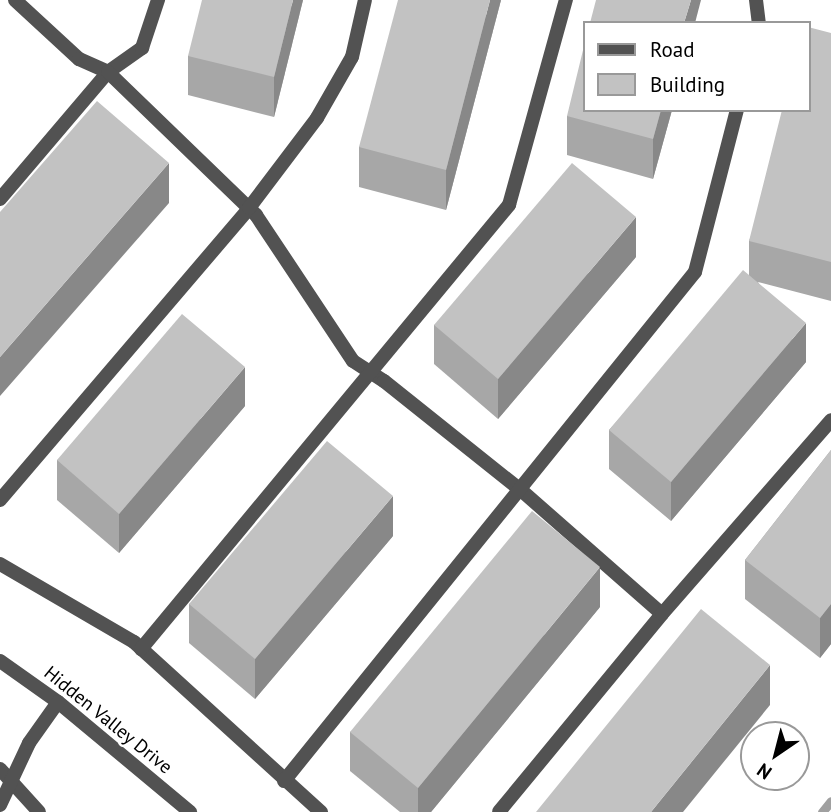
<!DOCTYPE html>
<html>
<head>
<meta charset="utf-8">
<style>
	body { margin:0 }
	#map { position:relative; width:831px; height:812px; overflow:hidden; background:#fff; font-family:"PT Sans",sans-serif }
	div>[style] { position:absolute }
	.stream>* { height:9px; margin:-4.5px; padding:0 4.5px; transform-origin:4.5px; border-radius:4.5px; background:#a0a0a0 }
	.lane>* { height:14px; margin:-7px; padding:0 7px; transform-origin:7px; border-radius:7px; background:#525252 }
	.street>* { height:14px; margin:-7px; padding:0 7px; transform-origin:7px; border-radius:7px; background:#525252 }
	.wall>* { inset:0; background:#a7a7a7 }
	.shaded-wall>* { inset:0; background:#888 }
	.building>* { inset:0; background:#c2c2c2 }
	span { translate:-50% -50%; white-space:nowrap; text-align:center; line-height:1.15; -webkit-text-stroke:5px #fff; paint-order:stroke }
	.street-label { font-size:19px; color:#000 }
	.legend { position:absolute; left:583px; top:21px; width:228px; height:91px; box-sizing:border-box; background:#fff; border:2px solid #999; margin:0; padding:9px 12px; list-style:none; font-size:21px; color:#000 }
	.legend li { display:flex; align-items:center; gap:14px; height:35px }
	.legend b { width:35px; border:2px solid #999 }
	.north { position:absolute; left:740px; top:721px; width:70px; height:70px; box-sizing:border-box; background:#fff; border:2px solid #999; border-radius:50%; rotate:215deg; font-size:19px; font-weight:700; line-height:28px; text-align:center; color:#000 }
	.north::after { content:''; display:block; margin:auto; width:24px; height:32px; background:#000; clip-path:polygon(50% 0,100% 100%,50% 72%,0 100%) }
</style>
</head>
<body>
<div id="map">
	<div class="stream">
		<i style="left:822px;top:812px;width:14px;rotate:-51deg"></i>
	</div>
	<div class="lane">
		<i style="left:15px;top:0;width:87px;rotate:42.7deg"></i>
		<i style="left:79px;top:59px;width:32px;rotate:24deg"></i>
		<i style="left:108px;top:72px;width:42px;rotate:-35.2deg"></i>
		<i style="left:142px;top:48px;width:51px;rotate:-71.6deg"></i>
		<i style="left:756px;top:0;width:23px;rotate:83deg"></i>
		<i style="left:0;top:199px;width:167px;rotate:-49.6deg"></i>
		<i style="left:108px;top:72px;width:206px;rotate:44deg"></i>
		<i style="left:256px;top:215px;width:175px;rotate:56.4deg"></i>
		<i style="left:353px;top:361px;width:37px;rotate:33deg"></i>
		<i style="left:384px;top:381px;width:176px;rotate:38.6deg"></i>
		<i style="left:522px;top:491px;width:186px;rotate:41.3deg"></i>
		<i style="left:662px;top:614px;width:256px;rotate:129.5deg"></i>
		<i style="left:0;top:500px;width:384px;rotate:-49.5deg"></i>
		<i style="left:249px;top:208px;width:113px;rotate:-52.9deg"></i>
		<i style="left:317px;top:118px;width:70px;rotate:-60.2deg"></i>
		<i style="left:352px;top:57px;width:58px;rotate:-77.2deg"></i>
		<i style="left:0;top:564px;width:155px;rotate:30.2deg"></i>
		<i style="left:134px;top:642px;width:253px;rotate:42.3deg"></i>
		<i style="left:662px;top:614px;width:257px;rotate:-48.9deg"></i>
		<i style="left:141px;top:649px;width:577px;rotate:-50.35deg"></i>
		<i style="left:509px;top:205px;width:213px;rotate:-74.5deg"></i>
		<i style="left:284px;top:781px;width:654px;rotate:-51.08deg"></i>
		<i style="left:695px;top:272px;width:167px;rotate:-75.5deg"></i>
	</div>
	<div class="street">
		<i style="left:0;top:661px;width:71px;rotate:35.3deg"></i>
		<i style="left:58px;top:702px;width:172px;rotate:39.8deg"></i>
		<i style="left:0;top:769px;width:58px;rotate:47.8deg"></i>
		<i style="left:0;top:805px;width:68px;rotate:-64.9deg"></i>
		<i style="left:29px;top:743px;width:50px;rotate:-54.7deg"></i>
	</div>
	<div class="wall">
		<i style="clip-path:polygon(303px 0,274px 117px,188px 95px,188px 56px)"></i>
		<i style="clip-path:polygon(501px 0,446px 210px,359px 187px,359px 147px)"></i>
		<i style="clip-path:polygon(831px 33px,831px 301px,758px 282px,806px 362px,671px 521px,609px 469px,609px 430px,749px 275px,749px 241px)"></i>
		<i style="clip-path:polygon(584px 110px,672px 110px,653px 179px,567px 155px,567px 116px)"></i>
		<i style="clip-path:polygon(636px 257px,498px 419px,434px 364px,434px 325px)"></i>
		<i style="clip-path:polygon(245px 406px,119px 553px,57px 500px,57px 460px)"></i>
		<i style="clip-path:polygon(831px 450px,831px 644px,820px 658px,745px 599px,745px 560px)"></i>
		<i style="clip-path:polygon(393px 536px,255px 699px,189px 643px,189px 604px)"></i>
		<i style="clip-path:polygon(600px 607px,431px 812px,400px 812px,350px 771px,350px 732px)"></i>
	</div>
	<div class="shaded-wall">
		<i style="clip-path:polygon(293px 0,303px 0,274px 117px,274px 77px)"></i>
		<i style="clip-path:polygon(490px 0,501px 0,446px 210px,446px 170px)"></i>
		<i style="clip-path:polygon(691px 0,701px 0,695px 23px,684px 23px)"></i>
		<i style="clip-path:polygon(661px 110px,672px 110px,653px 179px,653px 139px)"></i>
		<i style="clip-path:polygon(169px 163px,169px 203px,0 396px,0 357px)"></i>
		<i style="clip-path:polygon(636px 217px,636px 257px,498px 419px,498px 379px)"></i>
		<i style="clip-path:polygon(806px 323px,806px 362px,671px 521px,671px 482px)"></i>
		<i style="clip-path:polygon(245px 367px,245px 406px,119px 553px,119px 514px)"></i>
		<i style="clip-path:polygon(393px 496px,393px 536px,255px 699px,255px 659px)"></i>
		<i style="clip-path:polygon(600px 567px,600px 607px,431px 812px,418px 812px,418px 788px)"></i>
		<i style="clip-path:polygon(831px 604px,831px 644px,820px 658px,820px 618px)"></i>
		<i style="clip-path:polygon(770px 665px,770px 705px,683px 812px,651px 812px)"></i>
	</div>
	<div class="building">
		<i style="clip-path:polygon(202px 0,293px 0,274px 77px,188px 56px)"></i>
		<i style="clip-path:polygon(398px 0,490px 0,446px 170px,359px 147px)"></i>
		<i style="clip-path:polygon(596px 0,691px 0,684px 23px,590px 23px)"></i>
		<i style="clip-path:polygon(808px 27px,831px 33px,831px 262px,749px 241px,782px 110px,808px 110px)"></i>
		<i style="clip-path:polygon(584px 46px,584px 110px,661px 110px,653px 139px,567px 116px)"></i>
		<i style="clip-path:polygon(97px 101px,169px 163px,0 357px,0 212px)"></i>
		<i style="clip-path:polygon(572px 163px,636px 217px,498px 379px,434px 325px)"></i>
		<i style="clip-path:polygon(743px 270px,806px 323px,671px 482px,609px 430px)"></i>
		<i style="clip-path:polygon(182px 314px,245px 367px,119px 514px,57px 460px)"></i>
		<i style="clip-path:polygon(327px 441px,393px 496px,255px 659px,189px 604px)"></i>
		<i style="clip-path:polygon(831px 450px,831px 604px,820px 618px,745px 560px)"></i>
		<i style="clip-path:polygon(532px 511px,600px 567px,418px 788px,350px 732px)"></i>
		<i style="clip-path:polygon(701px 609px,770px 665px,651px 812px,536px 812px)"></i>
	</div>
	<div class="street-label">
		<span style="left:108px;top:720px;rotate:39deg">Hidden Valley Drive</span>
	</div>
	<ul class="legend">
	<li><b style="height:9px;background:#525252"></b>Road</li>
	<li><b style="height:19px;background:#c2c2c2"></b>Building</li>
	</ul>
	<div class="north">N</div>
</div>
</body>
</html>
